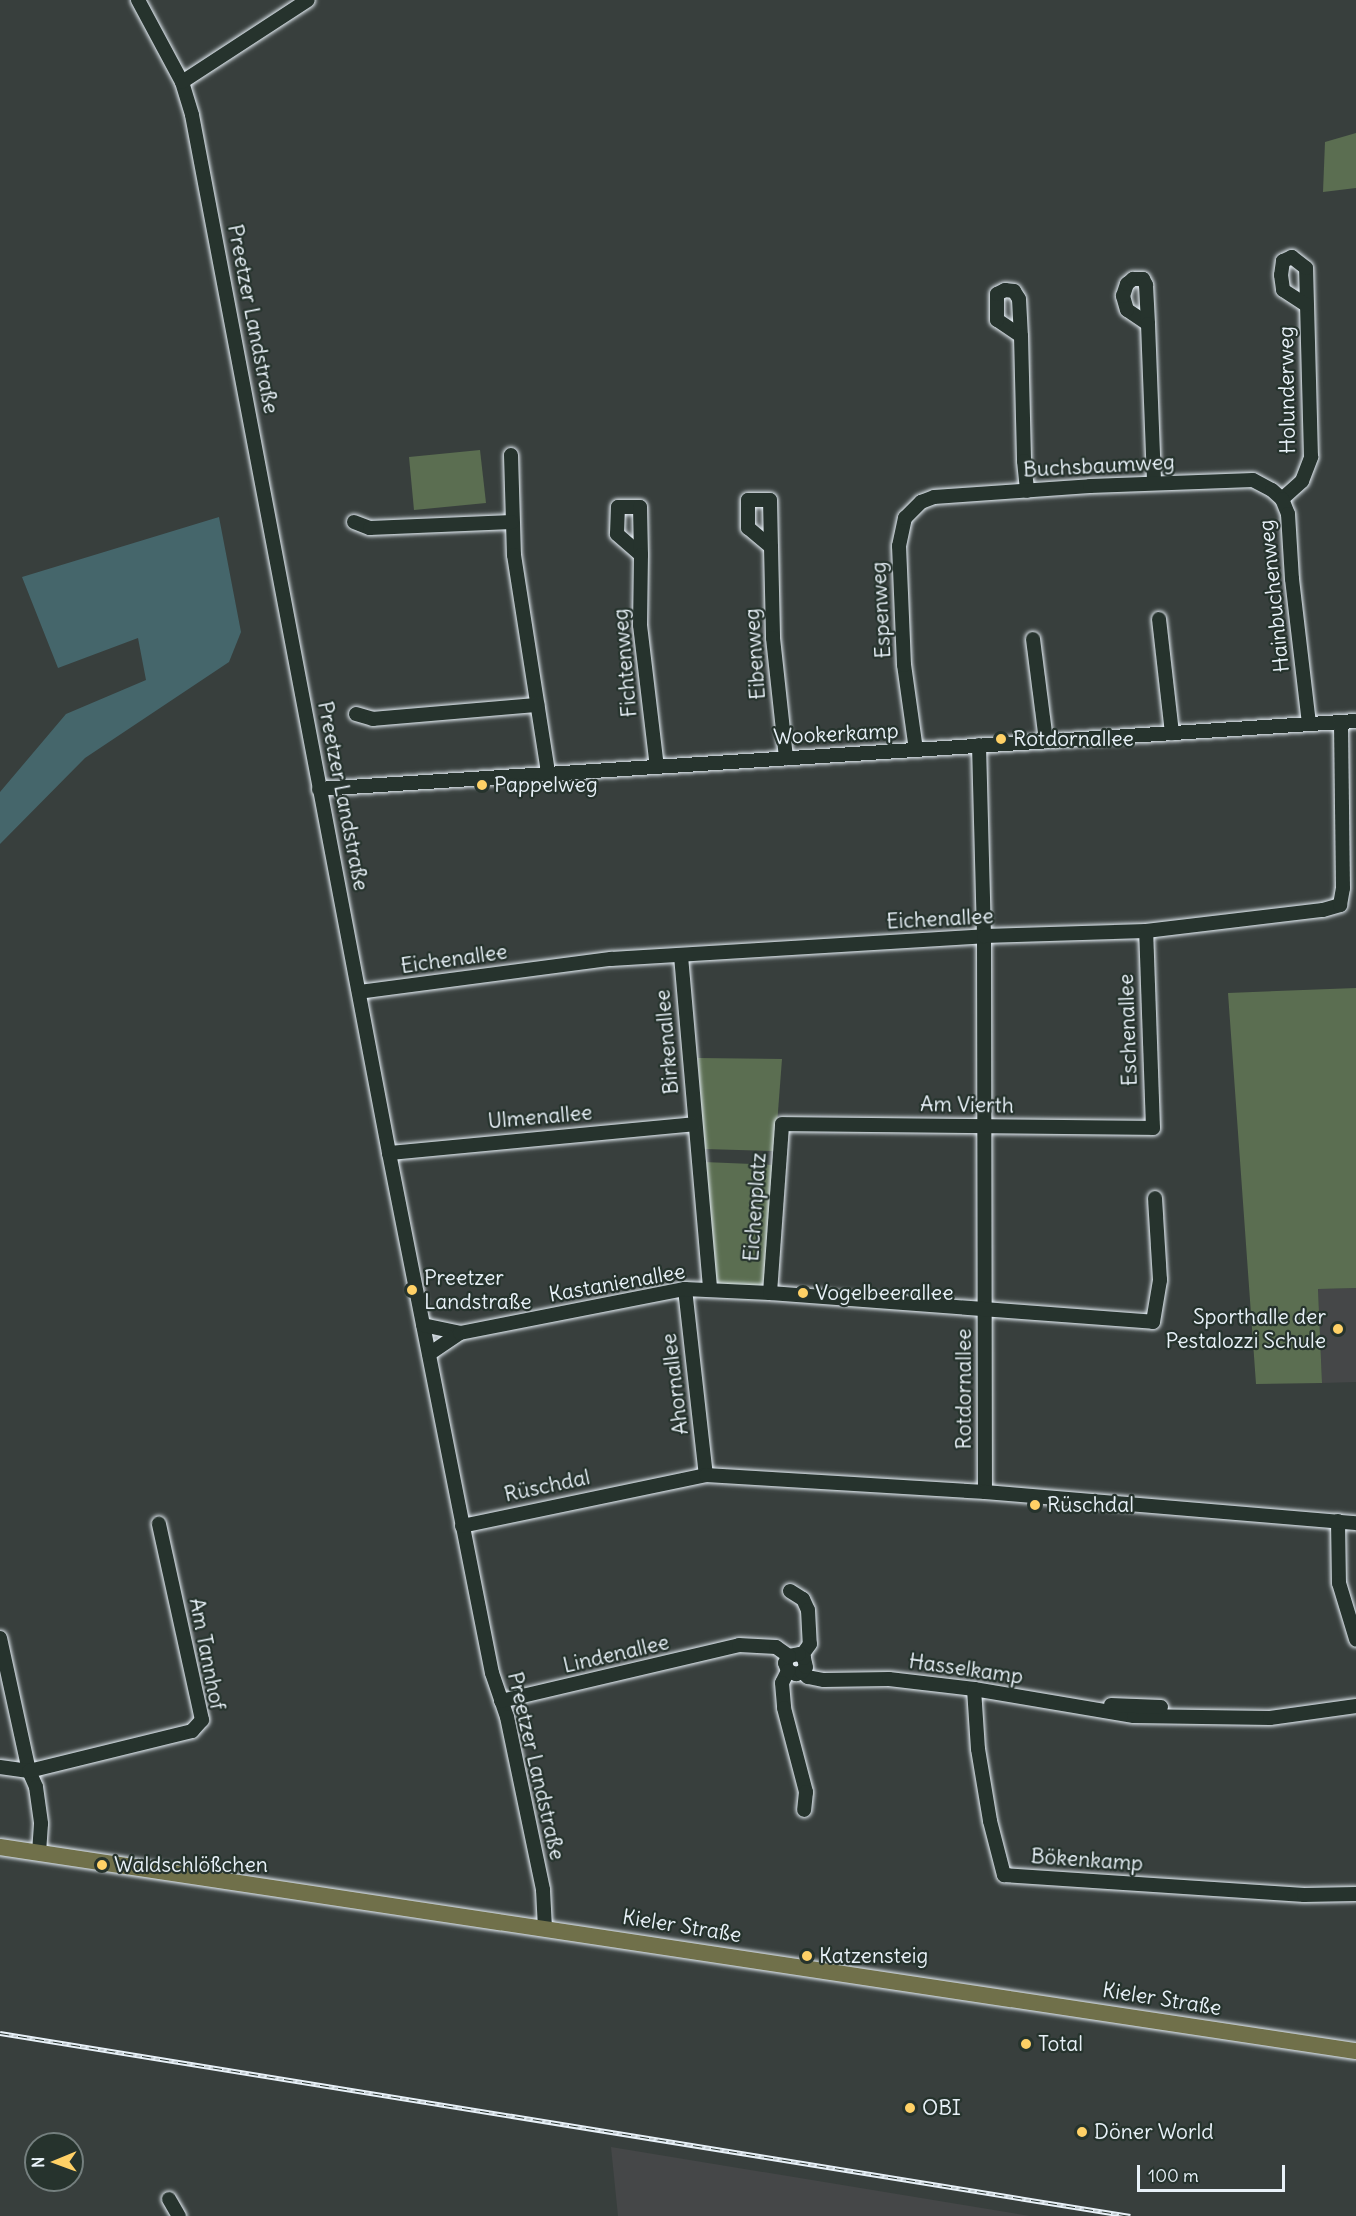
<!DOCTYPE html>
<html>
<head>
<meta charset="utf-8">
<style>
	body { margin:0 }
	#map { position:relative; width:1356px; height:2216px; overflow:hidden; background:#383f3d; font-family:Delius,sans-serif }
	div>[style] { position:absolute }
	.built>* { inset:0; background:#454748 }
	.green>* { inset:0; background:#5b6e51 }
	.water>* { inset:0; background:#45666b }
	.roads { filter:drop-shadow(0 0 2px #e8f1f8) drop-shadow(0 0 2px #e8f1f8) }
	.minor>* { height:14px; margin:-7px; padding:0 7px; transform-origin:7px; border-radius:7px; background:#26332d }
	.major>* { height:16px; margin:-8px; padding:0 8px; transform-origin:8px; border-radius:8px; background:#70704a }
	.rail>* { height:5px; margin-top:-2.5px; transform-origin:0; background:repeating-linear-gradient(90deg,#26332d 0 9px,#e8f1f8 0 18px); box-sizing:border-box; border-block:2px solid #e8f1f8 }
	.dots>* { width:16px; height:16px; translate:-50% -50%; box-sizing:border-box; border:3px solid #26332d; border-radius:50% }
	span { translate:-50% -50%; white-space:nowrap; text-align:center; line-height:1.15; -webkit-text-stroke:4.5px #26332d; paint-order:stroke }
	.street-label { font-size:21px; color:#e8f1f8 }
	.poi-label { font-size:21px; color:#e8f1f8 }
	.left { translate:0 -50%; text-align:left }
	.right { translate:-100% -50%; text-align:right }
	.north { position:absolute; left:24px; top:2132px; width:60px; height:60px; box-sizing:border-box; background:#26332d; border:2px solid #747f7e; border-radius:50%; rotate:269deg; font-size:16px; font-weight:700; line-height:24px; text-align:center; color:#e8f1f8 }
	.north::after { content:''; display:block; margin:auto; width:21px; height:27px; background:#ffd166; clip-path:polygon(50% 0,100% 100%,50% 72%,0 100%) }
	.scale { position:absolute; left:1137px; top:2165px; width:148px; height:27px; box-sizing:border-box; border:3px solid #e8f1f8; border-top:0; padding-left:8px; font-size:18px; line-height:21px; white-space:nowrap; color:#e8f1f8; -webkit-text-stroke:4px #26332d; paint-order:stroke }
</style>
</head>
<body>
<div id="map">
	<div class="built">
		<i style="clip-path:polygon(1356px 1288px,1356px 1382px,1322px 1383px,1318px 1289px)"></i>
		<i style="clip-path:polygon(611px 2147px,1006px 2212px,1030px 2216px,618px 2216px)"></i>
	</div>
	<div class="green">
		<i style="clip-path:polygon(1356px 133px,1356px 188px,1323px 192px,1325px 142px)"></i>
		<i style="clip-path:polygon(480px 450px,486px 503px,414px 510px,409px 457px)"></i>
		<i style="clip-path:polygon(1356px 988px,1356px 1288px,1318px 1289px,1322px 1383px,1256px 1384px,1228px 993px)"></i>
		<i style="clip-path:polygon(698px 1058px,782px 1059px,775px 1151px,704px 1149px)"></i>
		<i style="clip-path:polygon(704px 1162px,774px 1165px,765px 1287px,715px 1285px)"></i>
	</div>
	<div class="water">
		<i style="clip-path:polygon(219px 517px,241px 632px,229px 662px,85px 758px,0 844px,0 792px,66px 714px,146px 680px,138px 638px,58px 668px,22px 577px)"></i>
	</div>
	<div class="roads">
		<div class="minor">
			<i style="left:138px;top:0;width:93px;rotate:61.8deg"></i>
			<i style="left:182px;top:82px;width:34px;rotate:73deg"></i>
			<i style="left:192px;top:115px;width:1057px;rotate:79.25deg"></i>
			<i style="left:389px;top:1153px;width:530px;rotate:78.8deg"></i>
			<i style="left:492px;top:1673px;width:46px;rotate:71.2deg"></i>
			<i style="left:507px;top:1717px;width:177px;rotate:78.2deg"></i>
			<i style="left:543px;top:1890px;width:37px;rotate:87deg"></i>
			<i style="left:182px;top:82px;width:150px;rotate:-33.1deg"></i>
			<i style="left:1148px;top:324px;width:25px;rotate:-146deg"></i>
			<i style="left:1127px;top:310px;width:15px;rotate:-106deg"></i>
			<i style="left:1123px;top:296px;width:13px;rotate:-72deg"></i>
			<i style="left:1127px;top:284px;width:8px;rotate:-40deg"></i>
			<i style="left:1133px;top:279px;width:10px"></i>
			<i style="left:1143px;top:279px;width:7px;rotate:63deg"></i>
			<i style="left:1146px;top:285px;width:39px;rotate:87deg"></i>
			<i style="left:1148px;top:324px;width:159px;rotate:87.8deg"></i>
			<i style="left:1021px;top:336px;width:29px;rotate:-146deg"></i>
			<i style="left:997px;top:320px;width:26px;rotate:-90deg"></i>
			<i style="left:997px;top:294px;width:9px;rotate:-27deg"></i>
			<i style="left:1005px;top:290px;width:9px;rotate:6deg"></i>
			<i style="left:1014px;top:291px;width:9px;rotate:58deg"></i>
			<i style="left:1019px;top:299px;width:37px;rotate:87deg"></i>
			<i style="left:1021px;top:336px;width:125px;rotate:88.6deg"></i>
			<i style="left:1024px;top:461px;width:30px;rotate:84deg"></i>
			<i style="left:511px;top:455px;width:100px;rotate:88.3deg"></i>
			<i style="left:514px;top:555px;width:221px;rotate:81.1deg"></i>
			<i style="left:1282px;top:499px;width:27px;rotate:-42deg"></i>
			<i style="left:1302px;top:481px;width:26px;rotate:-69deg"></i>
			<i style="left:1311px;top:457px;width:189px;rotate:-91.5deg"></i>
			<i style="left:1306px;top:268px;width:18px;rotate:-142deg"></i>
			<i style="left:1292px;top:257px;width:10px;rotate:156deg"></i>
			<i style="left:1283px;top:261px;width:14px;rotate:98deg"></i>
			<i style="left:1281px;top:275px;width:15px;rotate:82deg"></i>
			<i style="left:1283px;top:290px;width:27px;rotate:33deg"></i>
			<i style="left:354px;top:522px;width:17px;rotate:21deg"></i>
			<i style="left:370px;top:528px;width:142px;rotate:-2.4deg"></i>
			<i style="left:771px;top:547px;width:30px;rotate:-140deg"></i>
			<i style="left:748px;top:528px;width:28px;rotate:-90deg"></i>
			<i style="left:748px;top:500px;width:22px"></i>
			<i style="left:770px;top:500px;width:47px;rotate:88.8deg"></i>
			<i style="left:771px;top:547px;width:91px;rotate:88.7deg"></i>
			<i style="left:773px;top:638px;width:121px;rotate:83.8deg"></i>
			<i style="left:641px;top:555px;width:32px;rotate:-139deg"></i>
			<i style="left:617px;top:534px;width:27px;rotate:-88deg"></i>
			<i style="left:618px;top:507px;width:22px"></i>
			<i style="left:640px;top:507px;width:48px;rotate:88.8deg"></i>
			<i style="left:641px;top:555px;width:70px;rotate:90.8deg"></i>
			<i style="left:640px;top:625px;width:143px;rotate:83.2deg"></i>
			<i style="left:1159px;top:619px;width:115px;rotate:83.5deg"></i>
			<i style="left:1033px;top:639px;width:103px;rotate:82.7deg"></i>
			<i style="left:356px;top:714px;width:18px;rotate:16deg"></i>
			<i style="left:373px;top:719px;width:165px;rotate:-4.9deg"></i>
			<i style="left:979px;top:745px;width:191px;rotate:88.5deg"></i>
			<i style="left:984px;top:936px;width:556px;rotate:89.9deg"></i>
			<i style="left:916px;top:750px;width:86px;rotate:-98deg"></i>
			<i style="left:904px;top:665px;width:119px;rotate:-92.4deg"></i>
			<i style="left:899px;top:546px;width:29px;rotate:-78deg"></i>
			<i style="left:905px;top:518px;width:23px;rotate:-45deg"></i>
			<i style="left:921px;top:502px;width:14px;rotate:-21deg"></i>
			<i style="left:934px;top:497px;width:156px;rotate:-4deg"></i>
			<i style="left:1090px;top:486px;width:163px;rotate:-2.1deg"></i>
			<i style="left:1253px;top:480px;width:21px;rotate:28deg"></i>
			<i style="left:1272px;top:490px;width:13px;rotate:42deg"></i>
			<i style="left:1282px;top:499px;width:16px;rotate:68deg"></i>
			<i style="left:1288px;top:514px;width:65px;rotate:86.5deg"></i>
			<i style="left:1292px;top:579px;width:146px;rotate:83.3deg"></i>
			<i style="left:319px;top:789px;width:1039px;rotate:-3.75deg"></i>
			<i style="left:681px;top:956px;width:335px;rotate:85deg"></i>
			<i style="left:359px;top:992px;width:254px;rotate:-7.5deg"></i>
			<i style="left:611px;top:959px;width:374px;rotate:-3.5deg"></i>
			<i style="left:984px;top:936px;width:162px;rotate:-1.8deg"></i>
			<i style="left:1146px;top:931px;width:178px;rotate:-6.8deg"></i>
			<i style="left:1323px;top:910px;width:18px;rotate:-16deg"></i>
			<i style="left:1340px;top:905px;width:17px;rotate:-80deg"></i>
			<i style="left:1343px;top:888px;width:166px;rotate:-90.7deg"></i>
			<i style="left:389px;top:1153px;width:307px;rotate:-5.4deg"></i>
			<i style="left:685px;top:1289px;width:187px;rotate:83.6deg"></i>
			<i style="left:770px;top:1293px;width:169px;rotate:-85.9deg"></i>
			<i style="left:782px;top:1124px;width:371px;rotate:0.6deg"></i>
			<i style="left:1153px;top:1128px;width:197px;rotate:-92deg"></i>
			<i style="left:423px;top:1325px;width:38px;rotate:12deg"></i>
			<i style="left:429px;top:1354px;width:37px;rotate:-34deg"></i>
			<i style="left:460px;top:1333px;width:229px;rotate:-11.1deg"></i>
			<i style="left:685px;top:1289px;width:85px;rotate:2.7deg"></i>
			<i style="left:770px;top:1293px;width:384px;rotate:4.3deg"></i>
			<i style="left:1153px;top:1322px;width:43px;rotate:-80.5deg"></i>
			<i style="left:1160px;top:1280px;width:82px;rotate:-93.5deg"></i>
			<i style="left:1338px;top:1521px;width:62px;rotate:89.1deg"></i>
			<i style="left:1339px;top:1583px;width:59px;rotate:73.1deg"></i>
			<i style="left:462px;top:1526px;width:249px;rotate:-11.8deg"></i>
			<i style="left:706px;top:1475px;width:280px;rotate:3.5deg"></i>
			<i style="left:985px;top:1492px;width:372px;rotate:4.8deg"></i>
			<i style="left:790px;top:1591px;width:15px;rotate:32deg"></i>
			<i style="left:803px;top:1599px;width:12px;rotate:66deg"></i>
			<i style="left:808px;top:1610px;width:34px;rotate:87deg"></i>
			<i style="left:810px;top:1644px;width:14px;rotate:126deg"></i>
			<i style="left:0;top:1638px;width:136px;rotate:77.7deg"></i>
			<i style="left:29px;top:1771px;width:17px;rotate:66deg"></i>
			<i style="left:36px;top:1787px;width:37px;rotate:82deg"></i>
			<i style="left:41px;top:1824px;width:29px;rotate:94deg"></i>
			<i style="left:788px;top:1671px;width:9px;rotate:21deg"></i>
			<i style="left:796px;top:1674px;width:6px;rotate:-18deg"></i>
			<i style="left:802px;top:1672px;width:8px;rotate:40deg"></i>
			<i style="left:808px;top:1677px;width:16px;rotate:11deg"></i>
			<i style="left:824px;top:1680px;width:65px;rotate:-0.9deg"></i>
			<i style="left:889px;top:1679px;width:86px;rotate:6.7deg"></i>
			<i style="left:974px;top:1689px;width:162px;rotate:9.6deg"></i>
			<i style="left:1134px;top:1716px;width:136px;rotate:0.8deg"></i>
			<i style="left:1270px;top:1718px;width:87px;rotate:-7.9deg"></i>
			<i style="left:802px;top:1672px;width:6px;rotate:-51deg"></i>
			<i style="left:806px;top:1667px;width:9px;rotate:-103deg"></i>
			<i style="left:804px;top:1658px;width:6px;rotate:-141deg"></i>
			<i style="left:799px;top:1654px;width:10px;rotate:169deg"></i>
			<i style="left:789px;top:1656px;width:8px;rotate:120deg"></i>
			<i style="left:785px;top:1663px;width:9px;rotate:69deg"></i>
			<i style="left:788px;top:1671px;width:13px;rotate:117deg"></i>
			<i style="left:782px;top:1683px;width:25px;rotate:85deg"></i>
			<i style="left:784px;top:1708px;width:87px;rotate:75.3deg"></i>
			<i style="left:806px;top:1792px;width:18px;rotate:96deg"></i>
			<i style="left:974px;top:1689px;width:60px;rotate:86.2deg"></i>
			<i style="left:978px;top:1749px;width:73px;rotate:80.5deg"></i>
			<i style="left:990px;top:1821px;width:56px;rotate:75.5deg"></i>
			<i style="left:1004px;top:1875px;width:301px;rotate:3.8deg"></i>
			<i style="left:1304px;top:1895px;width:52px;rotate:-1.1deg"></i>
			<i style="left:501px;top:1701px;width:244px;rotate:-13.2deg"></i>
			<i style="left:739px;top:1645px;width:37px;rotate:3deg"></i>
			<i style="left:776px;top:1647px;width:16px;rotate:35deg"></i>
			<i style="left:1111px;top:1705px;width:50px;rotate:2.3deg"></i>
			<i style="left:0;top:1767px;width:29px;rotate:8deg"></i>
			<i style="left:29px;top:1771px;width:168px;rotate:-13.8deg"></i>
			<i style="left:192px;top:1731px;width:15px;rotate:-48deg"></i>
			<i style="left:202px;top:1720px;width:201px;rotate:-102.4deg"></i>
			<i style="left:169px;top:2199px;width:20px;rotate:60deg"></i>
		</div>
		<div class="major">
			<i style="left:0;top:1847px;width:1371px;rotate:8.56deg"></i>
		</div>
	</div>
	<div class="rail">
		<i style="left:0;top:2033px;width:1145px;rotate:9.2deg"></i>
	</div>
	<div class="dots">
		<i style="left:1001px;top:739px;background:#ffd166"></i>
		<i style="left:482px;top:785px;background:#ffd166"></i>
		<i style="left:412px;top:1290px;background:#ffd166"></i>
		<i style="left:803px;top:1293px;background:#ffd166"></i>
		<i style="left:1338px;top:1329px;background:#ffd166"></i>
		<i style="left:1035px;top:1505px;background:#ffd166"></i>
		<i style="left:102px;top:1865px;background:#ffd166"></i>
		<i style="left:807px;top:1956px;background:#ffd166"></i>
		<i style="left:1026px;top:2044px;background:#ffd166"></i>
		<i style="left:910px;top:2108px;background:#ffd166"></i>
		<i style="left:1082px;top:2132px;background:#ffd166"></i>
	</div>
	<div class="street-label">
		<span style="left:253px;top:319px;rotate:79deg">Preetzer Landstraße</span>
		<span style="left:1287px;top:390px;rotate:-91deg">Holunderweg</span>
		<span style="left:1099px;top:466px;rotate:-3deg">Buchsbaumweg</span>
		<span style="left:1274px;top:596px;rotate:-96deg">Hainbuchenweg</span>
		<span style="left:881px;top:610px;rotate:-93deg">Espenweg</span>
		<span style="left:755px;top:654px;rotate:-94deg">Eibenweg</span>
		<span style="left:625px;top:663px;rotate:-95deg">Fichtenweg</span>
		<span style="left:836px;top:734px;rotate:-3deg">Wookerkamp</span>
		<span style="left:343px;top:796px;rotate:79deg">Preetzer Landstraße</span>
		<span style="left:940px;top:919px;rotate:-3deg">Eichenallee</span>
		<span style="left:454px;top:959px;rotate:-8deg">Eichenallee</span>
		<span style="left:1128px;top:1030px;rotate:-92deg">Eschenallee</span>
		<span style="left:667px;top:1042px;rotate:-95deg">Birkenallee</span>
		<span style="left:967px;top:1105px;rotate:1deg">Am Vierth</span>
		<span style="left:540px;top:1117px;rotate:-5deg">Ulmenallee</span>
		<span style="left:755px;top:1207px;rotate:-86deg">Eichenplatz</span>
		<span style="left:617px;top:1283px;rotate:-10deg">Kastanienallee</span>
		<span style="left:675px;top:1384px;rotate:-97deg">Ahornallee</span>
		<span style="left:964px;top:1389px;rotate:-90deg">Rotdornallee</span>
		<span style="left:547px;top:1486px;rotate:-12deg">Rüschdal</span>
		<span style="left:207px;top:1654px;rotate:79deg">Am Tannhof</span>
		<span style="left:616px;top:1654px;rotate:-13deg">Lindenallee</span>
		<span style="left:966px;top:1669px;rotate:8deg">Hasselkamp</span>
		<span style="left:536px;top:1766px;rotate:77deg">Preetzer Landstraße</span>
		<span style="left:1087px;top:1860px;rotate:4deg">Bökenkamp</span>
		<span style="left:682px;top:1926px;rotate:9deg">Kieler Straße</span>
		<span style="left:1162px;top:1999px;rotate:9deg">Kieler Straße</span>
	</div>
	<div class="poi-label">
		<span class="left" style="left:1013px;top:739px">Rotdornallee</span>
		<span class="left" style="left:494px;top:785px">Pappelweg</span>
		<span class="left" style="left:424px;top:1290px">Preetzer<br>Landstraße</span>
		<span class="left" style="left:815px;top:1293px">Vogelbeerallee</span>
		<span class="right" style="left:1326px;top:1329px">Sporthalle der<br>Pestalozzi Schule</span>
		<span class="left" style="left:1047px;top:1505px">Rüschdal</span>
		<span class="left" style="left:114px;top:1865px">Waldschlößchen</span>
		<span class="left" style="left:819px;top:1956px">Katzensteig</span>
		<span class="left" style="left:1038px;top:2044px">Total</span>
		<span class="left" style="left:922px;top:2108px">OBI</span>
		<span class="left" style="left:1094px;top:2132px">Döner World</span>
	</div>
	<div class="north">N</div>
	<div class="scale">100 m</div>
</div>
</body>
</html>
